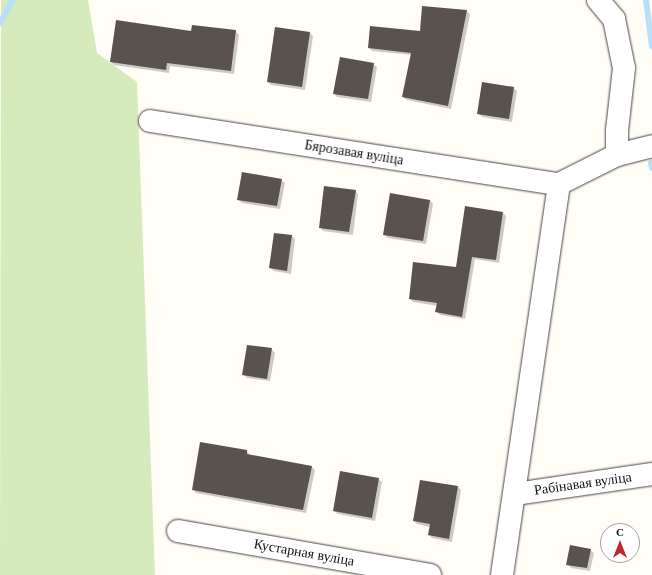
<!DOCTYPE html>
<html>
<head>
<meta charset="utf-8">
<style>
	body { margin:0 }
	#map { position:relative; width:652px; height:575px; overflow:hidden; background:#fffdf5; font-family:Georgia,serif }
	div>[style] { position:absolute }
	.green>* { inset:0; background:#d5ebbd }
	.shadow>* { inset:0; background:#0003 }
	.stream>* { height:6px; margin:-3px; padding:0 3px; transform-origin:3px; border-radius:3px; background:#b9e0f7 }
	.building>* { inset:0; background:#5a524d }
	.roads { filter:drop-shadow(0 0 1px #444) drop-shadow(0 0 1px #444) }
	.minor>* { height:22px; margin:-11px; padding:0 11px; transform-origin:11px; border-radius:11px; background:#fff }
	span { translate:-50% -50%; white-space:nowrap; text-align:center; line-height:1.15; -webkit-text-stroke:4px #fff; paint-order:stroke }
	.street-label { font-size:14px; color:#111 }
	.north { position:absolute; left:600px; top:523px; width:40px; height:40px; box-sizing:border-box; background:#fff; border:1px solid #a0a0a0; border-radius:50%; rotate:0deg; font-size:11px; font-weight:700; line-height:16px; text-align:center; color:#111 }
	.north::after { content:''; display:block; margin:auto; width:14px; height:18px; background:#c4262e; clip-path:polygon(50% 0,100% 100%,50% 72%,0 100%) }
</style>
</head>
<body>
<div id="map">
	<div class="green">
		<i style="clip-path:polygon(1px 0,88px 0,97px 53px,137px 82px,155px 575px,0 575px)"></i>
	</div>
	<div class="shadow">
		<i style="clip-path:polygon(467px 11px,470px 14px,451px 109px,407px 100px,403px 97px,412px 55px,372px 51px,369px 48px,421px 32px)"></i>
		<i style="clip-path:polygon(275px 28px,310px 33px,313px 36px,305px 90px,271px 85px,268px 82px)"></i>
		<i style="clip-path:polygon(235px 31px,239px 35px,234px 74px,170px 66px,169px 73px,114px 65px,111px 62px)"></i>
		<i style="clip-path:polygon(373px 64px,377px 67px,371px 102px,337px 97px,334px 93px)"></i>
		<i style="clip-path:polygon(513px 88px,517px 91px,512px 122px,482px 117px,478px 113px)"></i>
		<i style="clip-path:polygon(281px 180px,285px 183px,280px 209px,242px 203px,238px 199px)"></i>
		<i style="clip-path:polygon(355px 191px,358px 194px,353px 235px,323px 231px,320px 227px)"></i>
		<i style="clip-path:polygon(430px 200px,433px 204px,426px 244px,388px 238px,384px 234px)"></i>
		<i style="clip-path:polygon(503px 213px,506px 216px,499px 263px,475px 259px,465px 319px,440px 315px,437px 312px,438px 306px,413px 302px,410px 299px,457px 268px)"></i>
		<i style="clip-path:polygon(292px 236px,295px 239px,291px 274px,274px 271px,270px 268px)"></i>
		<i style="clip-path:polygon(271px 349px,275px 353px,270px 381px,247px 378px,243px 374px)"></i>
		<i style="clip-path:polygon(247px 451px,250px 455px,312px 467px,315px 470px,306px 513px,196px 493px,193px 489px)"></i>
		<i style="clip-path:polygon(378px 479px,382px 482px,375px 521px,338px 514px,334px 511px)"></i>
		<i style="clip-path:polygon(421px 481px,458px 487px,461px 490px,452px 542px,432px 538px,429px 535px,430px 527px,417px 524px,414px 521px)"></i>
		<i style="clip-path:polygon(590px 550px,594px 553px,590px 571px,571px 568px,568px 564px)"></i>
	</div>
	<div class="stream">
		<i style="left:646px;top:0;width:47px;rotate:82.7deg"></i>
		<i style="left:0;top:23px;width:26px;rotate:-61deg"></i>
		<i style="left:651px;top:163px;width:5px;rotate:79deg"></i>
	</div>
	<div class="building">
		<i style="clip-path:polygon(422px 6px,467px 10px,448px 106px,402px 97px,411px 53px,368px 48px,370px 26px,420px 31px)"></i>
		<i style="clip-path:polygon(116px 20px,191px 31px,192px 25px,236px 30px,231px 71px,167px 63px,166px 70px,110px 62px)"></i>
		<i style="clip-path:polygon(275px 27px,310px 32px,302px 87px,267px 82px)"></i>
		<i style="clip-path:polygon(340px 57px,374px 63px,368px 99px,333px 94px)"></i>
		<i style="clip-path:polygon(482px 82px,514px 87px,509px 119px,477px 114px)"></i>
		<i style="clip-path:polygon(242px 172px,282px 179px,277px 206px,237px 200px)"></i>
		<i style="clip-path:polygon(324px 186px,356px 190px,349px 232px,319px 228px)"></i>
		<i style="clip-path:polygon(390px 193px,430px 200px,423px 241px,383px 235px)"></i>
		<i style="clip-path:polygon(465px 206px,503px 212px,496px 260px,472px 257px,462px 317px,435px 312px,437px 303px,409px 299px,413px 262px,456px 267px)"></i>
		<i style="clip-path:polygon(274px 233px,292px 235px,287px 271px,269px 268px)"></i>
		<i style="clip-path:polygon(247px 345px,272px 348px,267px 379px,242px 375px)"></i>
		<i style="clip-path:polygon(200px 442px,247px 450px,247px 454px,312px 466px,303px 510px,192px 490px)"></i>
		<i style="clip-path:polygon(340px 471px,379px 478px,372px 518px,333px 511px)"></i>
		<i style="clip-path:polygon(420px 480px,458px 486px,449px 539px,428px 535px,430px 524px,413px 521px)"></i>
		<i style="clip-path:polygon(570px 545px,591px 549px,587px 568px,566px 565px)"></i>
	</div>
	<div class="roads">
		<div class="minor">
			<i style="left:598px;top:0;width:25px;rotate:50deg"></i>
			<i style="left:614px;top:19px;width:50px;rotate:78.5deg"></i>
			<i style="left:624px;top:68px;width:62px;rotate:96.4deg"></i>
			<i style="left:617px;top:130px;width:25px;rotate:90deg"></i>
			<i style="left:150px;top:121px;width:414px;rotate:8.8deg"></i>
			<i style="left:559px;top:184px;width:65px;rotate:-26.6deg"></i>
			<i style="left:617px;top:155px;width:36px;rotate:-14deg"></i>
			<i style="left:515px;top:494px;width:138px;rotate:-8.3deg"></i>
			<i style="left:178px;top:531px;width:256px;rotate:9.9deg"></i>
			<i style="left:502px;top:575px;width:395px;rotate:-81.7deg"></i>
		</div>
	</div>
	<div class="street-label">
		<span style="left:354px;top:153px;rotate:9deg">Бярозавая вуліца</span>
		<span style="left:583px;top:484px;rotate:-8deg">Рабінавая вуліца</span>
		<span style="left:304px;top:553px;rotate:10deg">Кустарная вуліца</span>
	</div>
	<div class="north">С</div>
</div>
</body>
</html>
